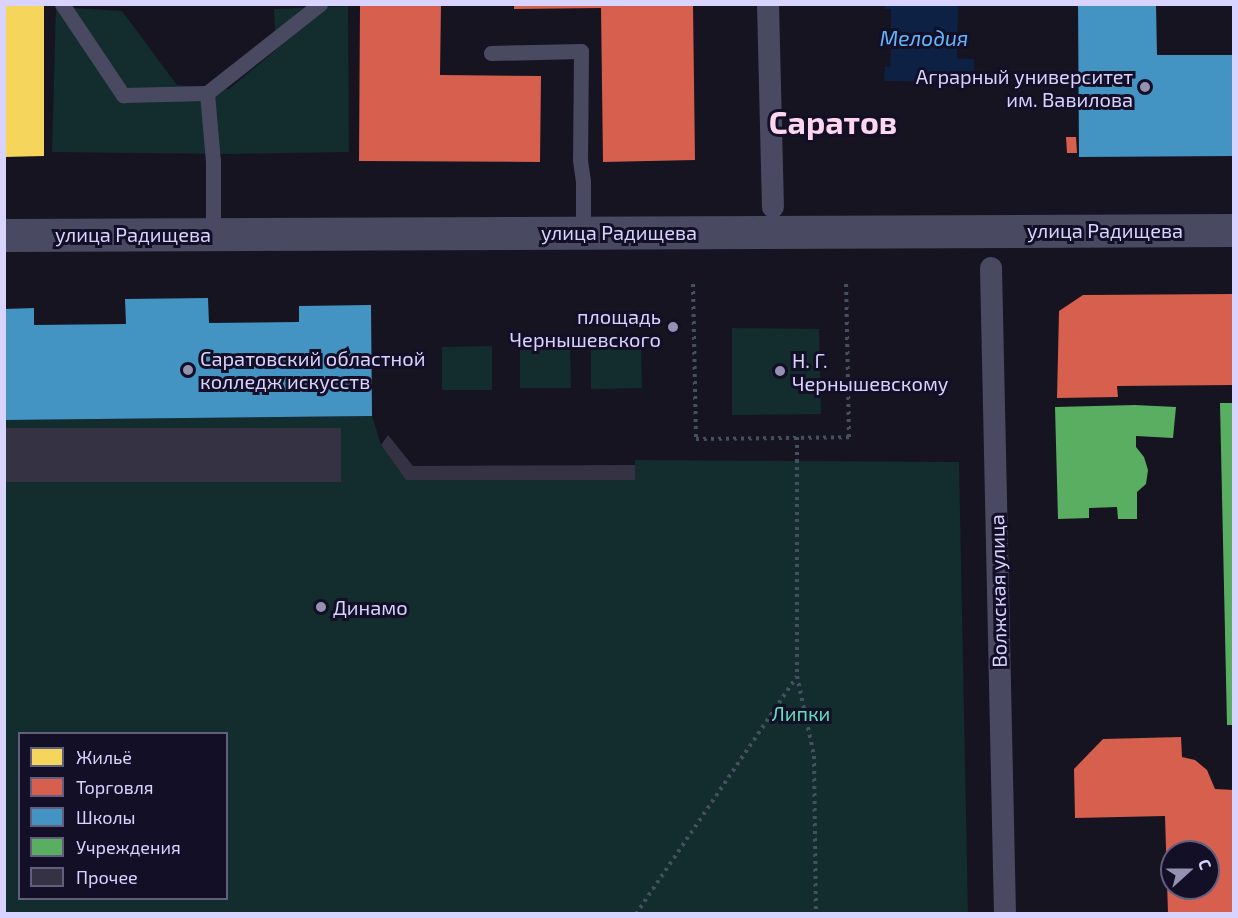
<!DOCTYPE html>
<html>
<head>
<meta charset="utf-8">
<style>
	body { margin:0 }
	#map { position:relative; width:1238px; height:918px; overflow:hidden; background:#161421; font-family:"Exo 2",sans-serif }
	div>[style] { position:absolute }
	.green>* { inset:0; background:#132c2d }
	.water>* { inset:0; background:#0d2144 }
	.homes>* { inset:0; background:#f6d55c }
	.shops>* { inset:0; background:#d6604d }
	.schools>* { inset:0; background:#4393c3 }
	.public>* { inset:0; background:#5aae61 }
	.building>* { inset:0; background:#343243 }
	.path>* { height:4px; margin-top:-2px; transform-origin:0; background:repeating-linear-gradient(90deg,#44505f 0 3px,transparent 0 7.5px) }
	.service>* { height:15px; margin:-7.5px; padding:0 7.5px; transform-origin:7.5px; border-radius:7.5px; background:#4a4962 }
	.pedestrian>* { height:22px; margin:-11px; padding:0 11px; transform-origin:11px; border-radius:11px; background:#4a4962 }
	.tertiary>* { height:33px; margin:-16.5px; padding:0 16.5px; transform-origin:16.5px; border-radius:16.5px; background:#4a4962 }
	.dots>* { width:16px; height:16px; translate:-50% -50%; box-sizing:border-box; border:3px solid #130f26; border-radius:50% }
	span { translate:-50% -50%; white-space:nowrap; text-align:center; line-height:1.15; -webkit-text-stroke:6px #130f26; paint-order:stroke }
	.poi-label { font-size:20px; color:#d9d4ff }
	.right { translate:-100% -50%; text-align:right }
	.left { translate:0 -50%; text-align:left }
	.street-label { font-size:20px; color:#d9d4ff }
	.park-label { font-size:20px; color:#5fe0c0 }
	.water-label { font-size:21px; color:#62b6ff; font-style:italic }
	.town-label { font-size:32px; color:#ffd6f0; font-weight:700 }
	.frame { position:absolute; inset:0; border:6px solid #d9d4ff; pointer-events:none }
	.legend { position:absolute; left:18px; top:732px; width:210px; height:168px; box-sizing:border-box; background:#130f26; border:2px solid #625e7d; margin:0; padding:8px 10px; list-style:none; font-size:18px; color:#d9d4ff }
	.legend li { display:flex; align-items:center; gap:12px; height:30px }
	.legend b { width:30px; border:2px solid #625e7d }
	.north { position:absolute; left:1160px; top:840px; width:60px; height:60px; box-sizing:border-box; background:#130f26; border:2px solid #625e7d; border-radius:50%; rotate:69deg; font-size:16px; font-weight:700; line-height:24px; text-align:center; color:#d9d4ff }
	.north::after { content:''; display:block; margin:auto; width:21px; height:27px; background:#9591b1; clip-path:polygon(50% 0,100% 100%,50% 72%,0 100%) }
</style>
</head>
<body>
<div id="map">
	<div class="green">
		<i style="clip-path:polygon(348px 6px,349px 152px,231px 154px,52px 152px,56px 7px,122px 11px,177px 85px,229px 89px,276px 50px,274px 9px)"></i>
		<i style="clip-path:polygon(732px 328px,819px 329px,821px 414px,732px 415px)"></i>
		<i style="clip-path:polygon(570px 344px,571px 388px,520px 388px,520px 345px)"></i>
		<i style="clip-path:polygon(591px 345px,641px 345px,642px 388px,591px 389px)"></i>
		<i style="clip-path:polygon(492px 346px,492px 390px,442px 390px,442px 347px)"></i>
		<i style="clip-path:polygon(evenodd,372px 416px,381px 445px,406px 480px,635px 480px,635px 460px,959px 462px,968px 913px,5px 913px,4px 420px,372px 416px,20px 734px,226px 734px,226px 898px,20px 898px,20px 734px)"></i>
	</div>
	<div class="water">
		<i style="clip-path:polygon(885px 5px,958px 5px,957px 58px,974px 59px,974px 82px,884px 81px,885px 67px,890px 67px,891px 48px,884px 47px,884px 31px,891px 31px,891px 9px,885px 9px)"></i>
	</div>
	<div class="homes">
		<i style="clip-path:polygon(4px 4px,44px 4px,44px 156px,4px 157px)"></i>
	</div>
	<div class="shops">
		<i style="clip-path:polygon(360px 4px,441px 4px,440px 75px,541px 76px,540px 162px,359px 161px)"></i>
		<i style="clip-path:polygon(514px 4px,693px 4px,695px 160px,603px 162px,601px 8px,514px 9px)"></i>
		<i style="clip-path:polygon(1066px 137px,1076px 137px,1077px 153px,1067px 153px)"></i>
		<i style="clip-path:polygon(1234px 294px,1234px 385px,1117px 386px,1118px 397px,1057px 398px,1059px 311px,1083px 295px)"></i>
		<i style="clip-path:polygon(evenodd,1181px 737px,1182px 757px,1195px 760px,1207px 770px,1215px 789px,1234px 790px,1234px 914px,1168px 914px,1165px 816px,1075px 818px,1074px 769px,1103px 739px,1181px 737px,1172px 852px,1208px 852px,1208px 888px,1172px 888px,1172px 852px)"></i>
	</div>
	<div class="schools">
		<i style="clip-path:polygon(1078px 4px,1156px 4px,1157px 55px,1234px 55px,1234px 156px,1079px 157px)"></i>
		<i style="clip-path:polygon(208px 298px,209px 323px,299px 322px,299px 306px,371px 305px,372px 416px,4px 420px,4px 309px,34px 308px,34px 325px,126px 324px,125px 299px)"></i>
	</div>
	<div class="public">
		<i style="clip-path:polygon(1220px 403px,1234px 403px,1234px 725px,1227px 725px)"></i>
		<i style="clip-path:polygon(1135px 405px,1176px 407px,1173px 438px,1136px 436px,1136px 447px,1144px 457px,1148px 470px,1146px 484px,1137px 492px,1137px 519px,1118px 519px,1117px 507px,1089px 508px,1089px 518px,1058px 519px,1055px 407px)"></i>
	</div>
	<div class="building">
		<i style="clip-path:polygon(4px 428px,341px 428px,341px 482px,4px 482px)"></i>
		<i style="clip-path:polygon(388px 435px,413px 466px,635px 465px,635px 480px,406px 480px,381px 445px)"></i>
	</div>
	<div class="path">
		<i style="left:693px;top:284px;width:155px;rotate:88.9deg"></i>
		<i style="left:696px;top:439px;width:153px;rotate:-0.7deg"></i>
		<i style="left:849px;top:437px;width:155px;rotate:-91.1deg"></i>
		<i style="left:797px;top:437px;width:239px;rotate:90deg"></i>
		<i style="left:797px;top:676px;width:82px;rotate:78deg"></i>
		<i style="left:814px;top:756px;width:158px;rotate:89.3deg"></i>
		<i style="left:636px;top:914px;width:287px;rotate:-55.9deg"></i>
	</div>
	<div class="service">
		<i style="left:62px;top:4px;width:110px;rotate:56.2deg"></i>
		<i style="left:123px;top:95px;width:84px;rotate:-1.4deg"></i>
		<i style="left:207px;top:93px;width:144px;rotate:-38.2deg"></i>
		<i style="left:491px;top:53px;width:90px;rotate:-1.3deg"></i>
		<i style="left:581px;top:51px;width:109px;rotate:90.5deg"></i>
		<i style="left:580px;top:160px;width:22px;rotate:82deg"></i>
		<i style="left:583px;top:182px;width:50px;rotate:90deg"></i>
		<i style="left:207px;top:93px;width:68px;rotate:85deg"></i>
		<i style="left:213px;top:161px;width:73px;rotate:90deg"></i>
	</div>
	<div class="pedestrian">
		<i style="left:768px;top:4px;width:203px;rotate:88.6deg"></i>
		<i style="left:991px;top:268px;width:646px;rotate:88.76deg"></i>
	</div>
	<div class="tertiary">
		<i style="left:4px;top:235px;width:1230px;rotate:-0.23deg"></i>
	</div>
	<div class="dots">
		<i style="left:1145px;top:87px;background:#9591b1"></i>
		<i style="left:673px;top:327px;background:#9591b1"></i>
		<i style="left:188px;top:370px;background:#9591b1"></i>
		<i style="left:780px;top:371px;background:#9591b1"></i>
		<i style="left:321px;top:607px;background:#9591b1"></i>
	</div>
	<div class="poi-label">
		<span class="right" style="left:1133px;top:88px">Аграрный университет<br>им. Вавилова</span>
		<span class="right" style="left:661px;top:328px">площадь<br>Чернышевского</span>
		<span class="left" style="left:200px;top:370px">Саратовский областной<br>колледж искусств</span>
		<span class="left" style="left:792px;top:372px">Н. Г.<br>Чернышевскому</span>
		<span class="left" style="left:333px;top:607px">Динамо</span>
	</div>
	<div class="street-label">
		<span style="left:1105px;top:230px">улица Радищева</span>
		<span style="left:619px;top:232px">улица Радищева</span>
		<span style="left:133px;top:234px">улица Радищева</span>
		<span style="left:998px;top:591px;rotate:-91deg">Волжская улица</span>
	</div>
	<div class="park-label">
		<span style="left:801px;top:713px">Липки</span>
	</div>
	<div class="water-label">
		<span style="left:924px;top:38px">Мелодия</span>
	</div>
	<div class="town-label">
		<span style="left:833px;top:121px">Саратов</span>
	</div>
	<div class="frame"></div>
	<ul class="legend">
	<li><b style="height:16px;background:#f6d55c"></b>Жильё</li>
	<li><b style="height:16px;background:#d6604d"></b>Торговля</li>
	<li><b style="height:16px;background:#4393c3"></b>Школы</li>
	<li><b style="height:16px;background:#5aae61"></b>Учреждения</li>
	<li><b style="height:16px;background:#343243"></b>Прочее</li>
	</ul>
	<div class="north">С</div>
</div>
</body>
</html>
